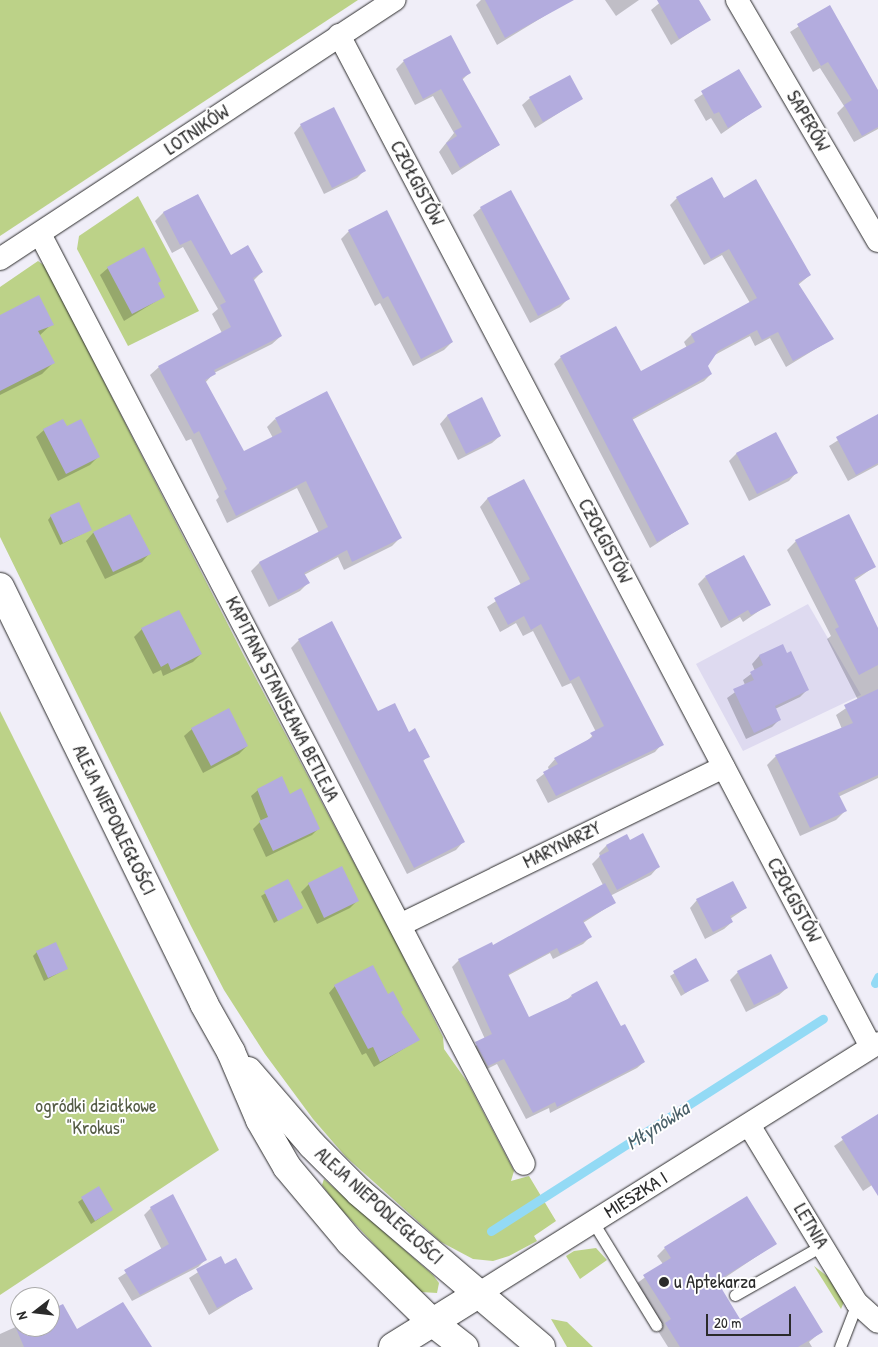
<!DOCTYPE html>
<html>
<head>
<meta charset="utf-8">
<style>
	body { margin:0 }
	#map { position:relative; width:878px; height:1347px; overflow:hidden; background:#f0eef8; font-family:"Patrick Hand",sans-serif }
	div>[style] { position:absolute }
	.built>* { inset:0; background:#dedaf0 }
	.green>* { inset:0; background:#bcd288 }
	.shadow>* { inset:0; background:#0003 }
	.stream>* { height:9px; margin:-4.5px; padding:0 4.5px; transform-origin:4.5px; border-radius:4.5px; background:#93daf5 }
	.building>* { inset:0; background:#b3acde }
	.roads { filter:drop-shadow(0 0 1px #2b2b2b) drop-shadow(0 0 1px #2b2b2b) }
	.service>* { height:11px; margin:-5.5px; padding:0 5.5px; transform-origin:5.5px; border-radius:5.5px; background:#fff }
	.minor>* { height:22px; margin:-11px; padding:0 11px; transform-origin:11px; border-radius:11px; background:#fff }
	.tertiary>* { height:28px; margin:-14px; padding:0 14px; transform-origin:14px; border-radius:14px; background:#fff }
	.dots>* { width:14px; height:14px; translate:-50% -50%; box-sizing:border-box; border:2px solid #fff; border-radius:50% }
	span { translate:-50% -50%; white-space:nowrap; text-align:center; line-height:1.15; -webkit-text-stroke:4px #fff; paint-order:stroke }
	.street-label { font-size:19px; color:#2b2b2b }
	.park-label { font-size:19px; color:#565d47 }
	.poi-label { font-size:19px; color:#2b2b2b }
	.left { translate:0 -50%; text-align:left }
	.water-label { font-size:20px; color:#4a6068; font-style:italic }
	.north { position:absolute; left:10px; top:1287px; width:50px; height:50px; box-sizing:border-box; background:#fff; border:1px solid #aaa; border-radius:50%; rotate:254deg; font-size:14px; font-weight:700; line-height:20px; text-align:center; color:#2b2b2b }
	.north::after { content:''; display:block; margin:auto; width:18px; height:22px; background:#2b2b2b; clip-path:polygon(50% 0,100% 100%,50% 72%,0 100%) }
	.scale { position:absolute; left:706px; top:1314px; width:85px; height:22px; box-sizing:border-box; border:2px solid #2b2b2b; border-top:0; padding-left:6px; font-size:15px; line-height:18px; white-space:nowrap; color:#2b2b2b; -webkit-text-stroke:4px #fff; paint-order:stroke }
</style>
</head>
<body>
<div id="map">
	<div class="built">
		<i style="clip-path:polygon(808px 604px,861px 695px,743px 751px,696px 664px)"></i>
	</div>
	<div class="green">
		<i style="clip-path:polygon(0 0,358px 0,0 236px)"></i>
		<i style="clip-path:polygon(138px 196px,199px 311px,128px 346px,77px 249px,79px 236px)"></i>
		<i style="clip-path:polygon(38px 261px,45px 266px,243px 654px,395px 940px,443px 1037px,444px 1049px,468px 1083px,514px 1171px,511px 1181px,529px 1176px,556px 1221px,534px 1236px,537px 1241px,509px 1256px,493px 1261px,473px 1259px,441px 1242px,346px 1157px,313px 1119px,265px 1054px,224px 990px,191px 926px,0 537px,0 287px)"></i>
		<i style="clip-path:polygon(0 711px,219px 1150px,0 1295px)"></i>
		<i style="clip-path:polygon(324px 1179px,433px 1275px,439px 1283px,437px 1293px,421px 1292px,403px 1275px,338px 1206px,322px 1185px)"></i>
		<i style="clip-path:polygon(596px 1248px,607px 1260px,580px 1279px,566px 1256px,574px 1251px)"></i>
		<i style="clip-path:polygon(814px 1266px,827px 1276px,844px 1302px,841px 1309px)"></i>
		<i style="clip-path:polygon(551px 1319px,567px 1322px,593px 1347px,567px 1347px)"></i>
	</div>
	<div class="shadow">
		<i style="clip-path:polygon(481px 0,544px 0,551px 12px,497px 45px,476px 5px)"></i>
		<i style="clip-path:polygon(605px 0,639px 0,616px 16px)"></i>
		<i style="clip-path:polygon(663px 0,697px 0,709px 20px,671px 45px,651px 10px)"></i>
		<i style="clip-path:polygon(829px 7px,878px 93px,878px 129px,854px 142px,837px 113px,844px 106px,820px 68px,813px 72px,790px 32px)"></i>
		<i style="clip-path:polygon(451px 37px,469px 73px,462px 80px,499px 145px,452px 175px,439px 152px,454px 133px,433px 96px,415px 105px,396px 69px,404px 61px)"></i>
		<i style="clip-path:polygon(739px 70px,760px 107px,721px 134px,711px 118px,706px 121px,694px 100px)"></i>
		<i style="clip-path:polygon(530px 98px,581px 99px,535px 128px,522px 105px)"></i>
		<i style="clip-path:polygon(301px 125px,364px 171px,357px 178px,324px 194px,294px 133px)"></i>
		<i style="clip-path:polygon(197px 195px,231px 257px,262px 272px,253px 281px,281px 336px,272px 344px,214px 373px,205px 383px,243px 453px,273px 438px,267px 427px,275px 419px,400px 538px,392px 546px,344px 570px,338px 557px,304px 575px,308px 583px,300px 591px,269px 607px,251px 571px,259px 563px,319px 533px,297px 488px,227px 523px,216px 500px,219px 497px,191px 439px,186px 441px,150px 375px,159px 367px,222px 333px,212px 314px,218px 309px,183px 247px,172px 253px,155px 221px,163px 213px)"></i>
		<i style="clip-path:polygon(677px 198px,723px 200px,810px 275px,798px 285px,832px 339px,786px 367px,770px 338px,755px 346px,750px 336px,713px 356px,706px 366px,711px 374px,704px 381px,632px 420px,687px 524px,650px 548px,554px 364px,561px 357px,641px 373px,687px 348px,684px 342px,691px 335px,750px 303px,722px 255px,704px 265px,670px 205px)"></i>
		<i style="clip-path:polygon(481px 208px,568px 299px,560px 307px,530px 323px,473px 215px)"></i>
		<i style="clip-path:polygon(349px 231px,452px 342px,444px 350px,413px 366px,380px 303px,375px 306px,341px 239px)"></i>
		<i style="clip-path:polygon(108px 268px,157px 284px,163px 297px,124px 321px,100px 275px)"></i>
		<i style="clip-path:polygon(0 316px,52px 324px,39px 336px,53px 363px,42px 374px,0 395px)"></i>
		<i style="clip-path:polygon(481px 399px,500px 436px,492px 443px,458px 460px,440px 424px,447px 416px)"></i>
		<i style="clip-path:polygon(878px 415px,878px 465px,848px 481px,829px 446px)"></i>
		<i style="clip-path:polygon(44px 430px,98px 457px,90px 465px,58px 481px,36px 437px)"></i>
		<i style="clip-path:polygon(775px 433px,796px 473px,789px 481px,749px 501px,729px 461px,736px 454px)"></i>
		<i style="clip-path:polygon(524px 481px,662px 744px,655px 752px,548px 803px,536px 780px,549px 770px,548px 767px,555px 759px,585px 743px,596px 732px,571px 683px,562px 687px,533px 631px,523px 636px,516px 623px,500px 632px,487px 607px,521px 585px,480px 507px,487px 499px)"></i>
		<i style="clip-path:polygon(129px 515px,149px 554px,142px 562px,105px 579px,86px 541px,93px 533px)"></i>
		<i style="clip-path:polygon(51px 516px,90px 530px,60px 545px,48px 520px)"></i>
		<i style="clip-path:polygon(796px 541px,874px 567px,854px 581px,878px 631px,878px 778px,838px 797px,845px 811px,836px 820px,800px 836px,767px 765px,776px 756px,842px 729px,836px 715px,858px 700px,827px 639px,831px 636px,787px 550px)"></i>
		<i style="clip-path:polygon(705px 577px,769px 604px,743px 622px,740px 617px,721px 628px,698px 584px)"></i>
		<i style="clip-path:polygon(142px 629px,201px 654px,193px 662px,163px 676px,161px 670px,153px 674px,134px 637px)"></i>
		<i style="clip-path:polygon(299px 640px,377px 713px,409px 733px,428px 756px,422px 762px,463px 842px,456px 850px,407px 874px,291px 648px)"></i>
		<i style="clip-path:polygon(782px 646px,807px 690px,800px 697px,775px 709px,780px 719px,772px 727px,746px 739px,727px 698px,745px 685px,743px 680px,755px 671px,752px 664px,759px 656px)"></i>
		<i style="clip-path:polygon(192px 729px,247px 746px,239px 754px,203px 773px,184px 736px)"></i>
		<i style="clip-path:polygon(258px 790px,289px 796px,319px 828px,312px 835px,266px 857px,253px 829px,261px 821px,251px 796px)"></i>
		<i style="clip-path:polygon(630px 842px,658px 867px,651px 875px,610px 896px,614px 903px,583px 923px,590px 937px,583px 944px,553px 959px,550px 953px,507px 976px,528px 1019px,565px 1002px,571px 996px,620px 1028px,644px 1062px,637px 1068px,550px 1113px,549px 1108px,526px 1119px,497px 1064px,481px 1072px,470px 1050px,485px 1039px,452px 967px,459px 960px,493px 946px,603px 885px,592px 864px,600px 856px,599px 853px,606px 846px)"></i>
		<i style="clip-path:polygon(287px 880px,301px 907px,274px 923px,261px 896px)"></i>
		<i style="clip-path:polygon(309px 884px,357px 901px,350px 908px,317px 924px,301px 892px)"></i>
		<i style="clip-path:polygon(697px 900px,746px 908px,730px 919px,732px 922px,724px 929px,705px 939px,690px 908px)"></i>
		<i style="clip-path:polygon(37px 952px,66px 969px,44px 981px,33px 956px)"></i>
		<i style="clip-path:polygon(771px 956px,787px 988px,779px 995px,746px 1012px,730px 980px,738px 972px)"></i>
		<i style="clip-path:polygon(696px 960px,707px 980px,681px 996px,670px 976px)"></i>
		<i style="clip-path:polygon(335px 986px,387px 996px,418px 1040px,374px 1067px,366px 1053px,362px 1055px,329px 993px)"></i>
		<i style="clip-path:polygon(874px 1118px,878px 1124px,878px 1181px,863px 1191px,834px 1146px)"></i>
		<i style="clip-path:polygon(98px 1188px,112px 1210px,91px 1224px,78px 1202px)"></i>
		<i style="clip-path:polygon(747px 1198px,775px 1244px,717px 1283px,740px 1321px,822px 1331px,809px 1342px,812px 1347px,668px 1347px,658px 1331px,663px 1326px,636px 1284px,663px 1264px,657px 1256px,665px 1248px)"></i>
		<i style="clip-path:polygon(151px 1208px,205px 1260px,198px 1267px,132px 1301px,118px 1278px,162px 1250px,144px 1215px)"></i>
		<i style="clip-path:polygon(220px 1258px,224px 1266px,251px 1289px,209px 1315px,189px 1278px)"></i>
		<i style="clip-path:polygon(50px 1312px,77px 1331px,147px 1347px,0 1347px,0 1334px,20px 1325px,50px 1327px)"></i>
	</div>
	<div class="stream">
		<i style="left:875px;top:983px;width:7px;rotate:-63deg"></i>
		<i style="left:491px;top:1231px;width:394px;rotate:-32.6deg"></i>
	</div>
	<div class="building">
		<i style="clip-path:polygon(485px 0,574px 0,505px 38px)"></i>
		<i style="clip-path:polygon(657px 0,699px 0,711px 20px,679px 39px)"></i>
		<i style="clip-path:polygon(830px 5px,878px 90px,878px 127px,862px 136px,844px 105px,852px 100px,828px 62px,821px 66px,797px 24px)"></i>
		<i style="clip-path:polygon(451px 35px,471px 73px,462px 78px,500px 145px,460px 168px,446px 143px,457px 136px,454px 131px,462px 127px,441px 89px,423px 99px,403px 60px)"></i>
		<i style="clip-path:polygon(739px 69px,762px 107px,728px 128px,719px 112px,714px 114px,701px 91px)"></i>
		<i style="clip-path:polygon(570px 75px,583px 99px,543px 122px,529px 97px)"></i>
		<i style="clip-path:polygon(334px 107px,366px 171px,332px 188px,300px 124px)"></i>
		<i style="clip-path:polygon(712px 177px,724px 198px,756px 179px,811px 275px,798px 283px,834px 339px,793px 361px,778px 332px,762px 340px,757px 330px,718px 351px,708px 366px,712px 374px,632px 418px,689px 524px,657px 542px,560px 356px,616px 326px,641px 371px,695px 342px,691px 334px,757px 298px,729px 249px,711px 259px,676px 197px)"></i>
		<i style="clip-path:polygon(511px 190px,570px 299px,538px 316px,480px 207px)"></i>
		<i style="clip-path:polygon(198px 194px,231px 255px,248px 245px,263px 272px,253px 278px,282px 336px,214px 370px,216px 374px,205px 380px,244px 451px,282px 432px,275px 418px,327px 391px,402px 538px,352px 562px,347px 550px,304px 573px,310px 583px,278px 600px,259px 562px,328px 527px,306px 481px,236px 516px,224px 491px,227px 489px,199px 431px,194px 434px,158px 366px,231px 327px,220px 305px,226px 302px,191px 240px,180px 245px,163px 212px)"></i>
		<i style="clip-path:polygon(387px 210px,453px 342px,421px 359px,388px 296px,383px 299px,348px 230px)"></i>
		<i style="clip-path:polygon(144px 247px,161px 281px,158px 283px,165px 297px,132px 314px,107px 267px)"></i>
		<i style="clip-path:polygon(39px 295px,54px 325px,38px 331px,55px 363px,0 391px,0 315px)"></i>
		<i style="clip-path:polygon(482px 397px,501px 436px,466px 454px,447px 415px)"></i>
		<i style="clip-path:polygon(878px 414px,878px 463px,856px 475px,836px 437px)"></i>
		<i style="clip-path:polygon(63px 419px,67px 426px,81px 419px,100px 457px,66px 474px,43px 429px)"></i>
		<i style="clip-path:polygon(776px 432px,798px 473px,757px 494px,736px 453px)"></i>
		<i style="clip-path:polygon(524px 479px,664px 745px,556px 796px,543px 772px,558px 764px,554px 758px,593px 737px,590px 733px,604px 726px,579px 676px,570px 681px,541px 624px,531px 630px,524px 616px,508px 625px,494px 598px,530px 579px,487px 498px)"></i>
		<i style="clip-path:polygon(79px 502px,92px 530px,63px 543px,50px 515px)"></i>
		<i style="clip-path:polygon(130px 514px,151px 554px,113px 572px,93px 532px)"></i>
		<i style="clip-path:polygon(849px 514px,876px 567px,854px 578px,878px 628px,878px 665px,859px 675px,835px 629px,839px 627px,795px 540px)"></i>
		<i style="clip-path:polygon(744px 555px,771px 605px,751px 615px,748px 610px,729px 621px,705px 576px)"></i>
		<i style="clip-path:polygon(179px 610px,202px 654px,171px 670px,168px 663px,161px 667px,141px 628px)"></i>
		<i style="clip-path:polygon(332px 621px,378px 711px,395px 703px,409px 732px,415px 728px,430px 757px,423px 760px,465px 842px,414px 868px,298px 639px)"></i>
		<i style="clip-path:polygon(783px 644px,787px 653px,791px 651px,809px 690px,775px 706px,781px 720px,754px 733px,733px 689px,754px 680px,750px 672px,763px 665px,759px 655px)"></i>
		<i style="clip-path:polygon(878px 689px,878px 775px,838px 793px,847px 811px,810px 828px,775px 755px,853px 723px,844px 705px)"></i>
		<i style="clip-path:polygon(229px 708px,248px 746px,211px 766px,191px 728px)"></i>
		<i style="clip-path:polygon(282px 776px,290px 794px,301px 788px,320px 829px,273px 851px,259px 821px,268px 817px,257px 789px)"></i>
		<i style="clip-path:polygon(643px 833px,660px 867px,617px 890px,599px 856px,609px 851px,606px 845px,627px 834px,630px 840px)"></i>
		<i style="clip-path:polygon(342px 866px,359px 901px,324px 918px,308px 883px)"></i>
		<i style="clip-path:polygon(288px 879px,303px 908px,278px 921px,264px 891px)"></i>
		<i style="clip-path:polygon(733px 881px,747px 908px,730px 916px,733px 922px,713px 932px,696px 899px)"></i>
		<i style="clip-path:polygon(605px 883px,616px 903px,583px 921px,592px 937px,560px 954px,557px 948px,508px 974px,529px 1017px,572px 997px,571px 995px,597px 981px,621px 1026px,625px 1024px,645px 1062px,557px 1107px,555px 1102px,533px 1113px,504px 1059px,488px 1066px,475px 1042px,492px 1034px,458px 959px,492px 942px,493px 945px)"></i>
		<i style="clip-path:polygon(56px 942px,68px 969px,48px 978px,36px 951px)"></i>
		<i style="clip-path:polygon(771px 954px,788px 988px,754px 1005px,737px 971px)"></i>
		<i style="clip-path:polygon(696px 958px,709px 981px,685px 993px,673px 971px)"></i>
		<i style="clip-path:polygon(373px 965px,388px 994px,393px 991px,403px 1010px,401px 1012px,420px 1040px,380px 1062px,373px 1047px,368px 1049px,334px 985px)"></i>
		<i style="clip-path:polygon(878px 1114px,878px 1196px,841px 1137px)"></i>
		<i style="clip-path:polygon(99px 1186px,113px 1210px,95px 1221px,81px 1197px)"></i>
		<i style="clip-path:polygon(173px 1194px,207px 1260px,140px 1295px,124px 1270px,169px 1244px,150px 1207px)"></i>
		<i style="clip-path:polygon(747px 1196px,777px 1244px,717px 1281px,740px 1319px,795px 1286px,823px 1332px,798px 1347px,680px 1347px,665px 1323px,671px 1319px,643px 1275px,671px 1258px,664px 1247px)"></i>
		<i style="clip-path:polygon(221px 1256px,225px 1264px,236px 1258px,253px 1289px,217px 1308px,196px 1269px)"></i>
		<i style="clip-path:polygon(123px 1302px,152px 1347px,24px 1347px,15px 1326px,50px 1327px,50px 1310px,63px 1304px,77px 1329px)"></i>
	</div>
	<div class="roads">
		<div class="service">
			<i style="left:593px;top:1222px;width:121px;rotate:58.5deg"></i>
			<i style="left:735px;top:1295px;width:101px;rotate:-29.6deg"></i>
			<i style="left:840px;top:1347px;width:47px;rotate:-68.9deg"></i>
		</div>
		<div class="minor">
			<i style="left:737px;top:0;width:279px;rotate:59.7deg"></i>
			<i style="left:339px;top:35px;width:1143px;rotate:62.27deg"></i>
			<i style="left:40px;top:234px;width:1048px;rotate:62.51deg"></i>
			<i style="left:0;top:259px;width:472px;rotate:-33.3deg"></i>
			<i style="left:400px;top:925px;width:360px;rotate:-26deg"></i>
			<i style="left:749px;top:1125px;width:208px;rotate:58.8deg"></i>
			<i style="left:857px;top:1303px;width:28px;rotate:42deg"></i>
			<i style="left:478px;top:1294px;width:472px;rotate:-32.1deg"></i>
		</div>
		<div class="tertiary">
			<i style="left:0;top:587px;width:464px;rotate:63.9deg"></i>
			<i style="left:204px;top:1004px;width:55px;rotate:60.6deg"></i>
			<i style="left:231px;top:1052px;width:74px;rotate:66.9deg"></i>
			<i style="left:260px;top:1120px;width:54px;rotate:60.1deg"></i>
			<i style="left:287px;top:1167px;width:98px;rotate:50deg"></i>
			<i style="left:350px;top:1242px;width:115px;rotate:44.3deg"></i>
			<i style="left:432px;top:1322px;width:41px;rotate:38deg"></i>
			<i style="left:248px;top:1071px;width:98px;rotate:49.1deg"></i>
			<i style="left:312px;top:1145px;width:66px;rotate:45deg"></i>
			<i style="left:359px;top:1192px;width:239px;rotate:40.4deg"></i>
			<i style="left:393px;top:1347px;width:100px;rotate:-31.9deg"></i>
		</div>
	</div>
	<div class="dots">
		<i style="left:664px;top:1282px;background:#2b2b2b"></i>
	</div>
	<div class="street-label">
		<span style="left:808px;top:121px;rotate:60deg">SAPERÓW</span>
		<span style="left:197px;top:130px;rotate:-34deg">LOTNIKÓW</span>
		<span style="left:417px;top:183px;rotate:62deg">CZOŁGISTÓW</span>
		<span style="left:605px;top:541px;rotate:62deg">CZOŁGISTÓW</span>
		<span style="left:282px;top:699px;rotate:63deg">KAPITANA STANISŁAWA BETLEJA</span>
		<span style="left:114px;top:820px;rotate:64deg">ALEJA NIEPODLEGŁOŚCI</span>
		<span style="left:562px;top:845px;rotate:-26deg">MARYNARZY</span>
		<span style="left:794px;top:900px;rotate:62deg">CZOŁGISTÓW</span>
		<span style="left:636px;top:1195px;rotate:-32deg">MIESZKA I</span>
		<span style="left:379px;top:1206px;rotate:42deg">ALEJA NIEPODLEGŁOŚCI</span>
		<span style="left:811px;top:1226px;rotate:59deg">LETNIA</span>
	</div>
	<div class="park-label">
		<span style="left:96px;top:1117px">ogródki działkowe<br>"Krokus"</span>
	</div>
	<div class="poi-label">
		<span class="left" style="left:674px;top:1282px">u Aptekarza</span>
	</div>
	<div class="water-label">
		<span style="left:657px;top:1125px;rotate:-33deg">Młynówka</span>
	</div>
	<div class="north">N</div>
	<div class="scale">20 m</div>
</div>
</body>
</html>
